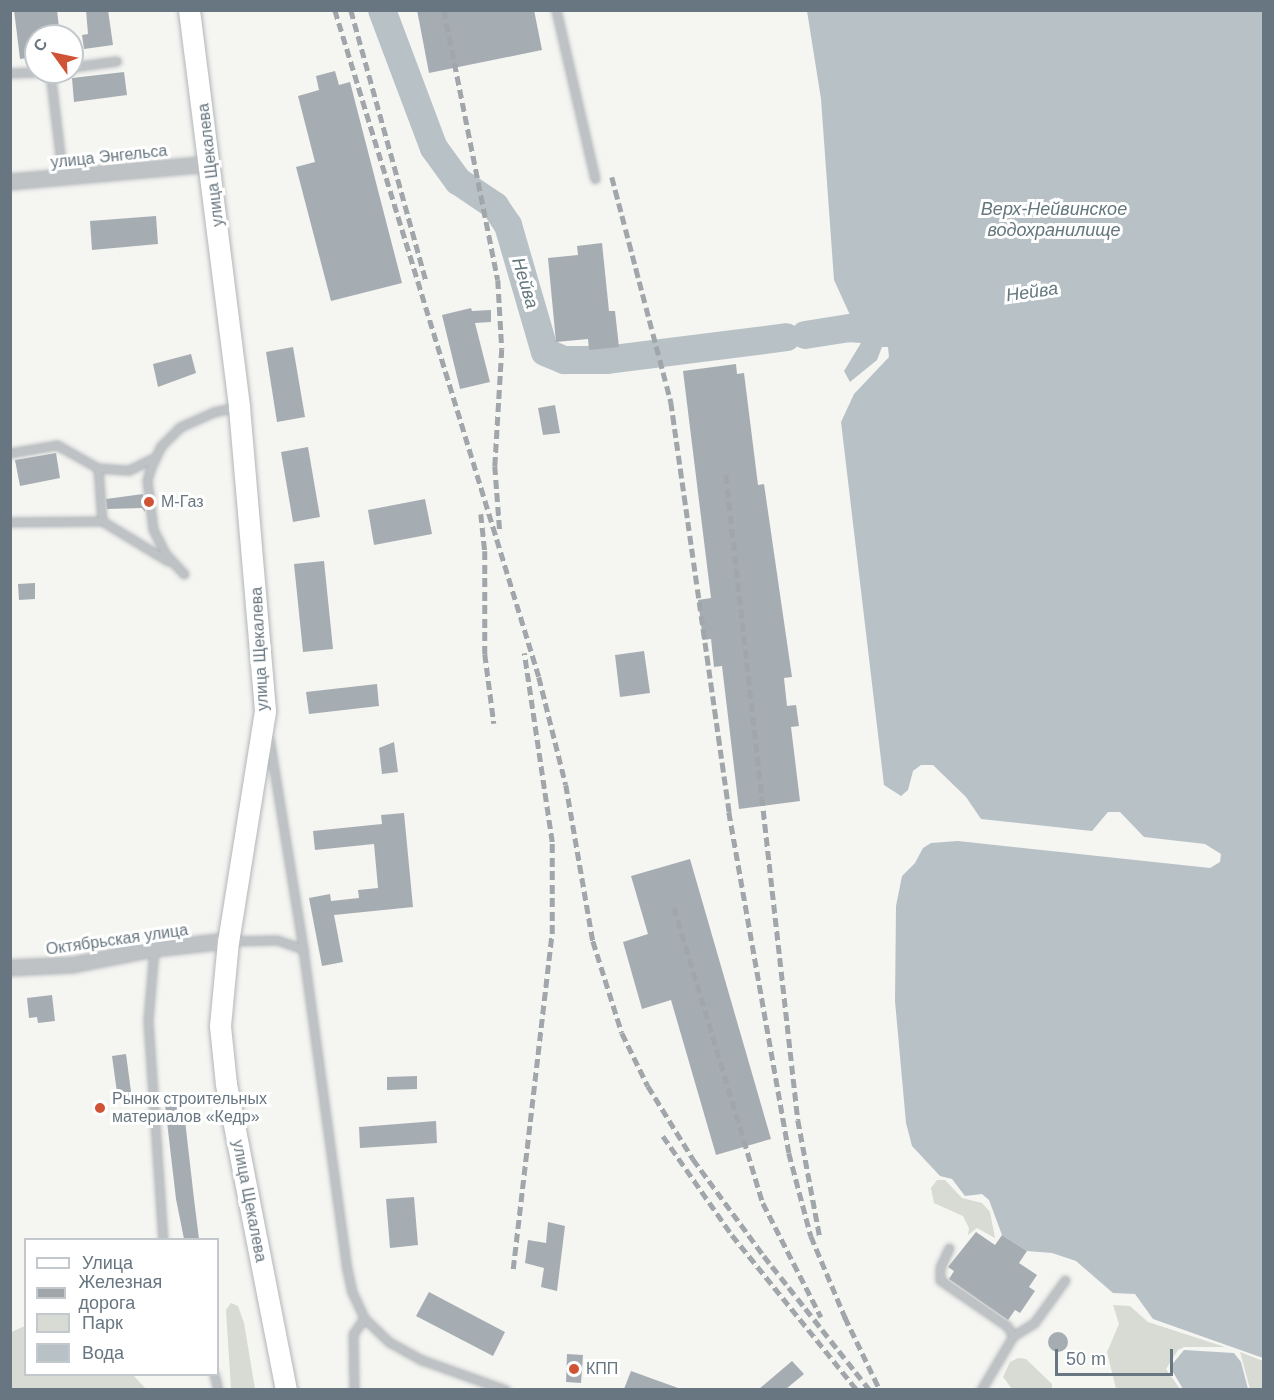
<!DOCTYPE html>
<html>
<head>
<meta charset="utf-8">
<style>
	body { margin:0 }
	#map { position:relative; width:1274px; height:1400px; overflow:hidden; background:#f5f5f2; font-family:Helvetica,sans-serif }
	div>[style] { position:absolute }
	.green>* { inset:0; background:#d7dbd3 }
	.water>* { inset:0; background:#b8c2c6 }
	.river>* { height:28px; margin:-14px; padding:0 14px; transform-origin:14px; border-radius:14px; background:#b8c2c6 }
	.building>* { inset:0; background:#a6adb2 }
	.round { border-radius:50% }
	.roads { filter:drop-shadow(0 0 2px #b2b6b9) drop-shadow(0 0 2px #b2b6b9) }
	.service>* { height:7px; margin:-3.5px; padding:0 3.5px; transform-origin:3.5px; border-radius:3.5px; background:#bec2c5 }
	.minor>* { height:14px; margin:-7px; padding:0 7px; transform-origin:7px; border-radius:7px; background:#bec2c5 }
	.primary>* { height:21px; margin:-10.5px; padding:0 10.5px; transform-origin:10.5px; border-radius:10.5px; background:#fff }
	.rail>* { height:4.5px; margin-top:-2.25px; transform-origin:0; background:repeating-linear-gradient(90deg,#a0a6aa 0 9px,transparent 0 13.5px) }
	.dots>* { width:16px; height:16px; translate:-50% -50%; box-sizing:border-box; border:3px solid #fff; border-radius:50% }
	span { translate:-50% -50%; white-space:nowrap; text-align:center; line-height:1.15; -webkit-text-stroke:6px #fff; paint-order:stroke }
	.street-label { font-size:16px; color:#677680 }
	.poi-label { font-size:16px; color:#677680 }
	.left { translate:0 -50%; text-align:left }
	.water-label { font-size:18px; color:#63777d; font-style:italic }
	.frame { position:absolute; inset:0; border:12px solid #677680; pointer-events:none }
	.legend { position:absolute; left:24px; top:1238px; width:195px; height:138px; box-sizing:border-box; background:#fff; border:2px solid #c2c8cc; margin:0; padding:8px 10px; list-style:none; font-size:18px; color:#677680 }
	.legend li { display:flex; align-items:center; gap:12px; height:30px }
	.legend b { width:30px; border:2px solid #c2c8cc }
	.north { position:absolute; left:24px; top:24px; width:60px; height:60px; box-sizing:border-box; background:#fff; border:2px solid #c2c8cc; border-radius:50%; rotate:303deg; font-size:16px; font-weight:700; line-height:24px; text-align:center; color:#677680 }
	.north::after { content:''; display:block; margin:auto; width:21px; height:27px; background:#d15336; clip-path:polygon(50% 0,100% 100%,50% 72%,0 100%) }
	.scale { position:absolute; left:1055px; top:1349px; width:118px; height:27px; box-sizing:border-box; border:3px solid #677680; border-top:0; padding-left:8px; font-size:18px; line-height:21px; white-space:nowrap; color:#677680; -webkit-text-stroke:4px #fff; paint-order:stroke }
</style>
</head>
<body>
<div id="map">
	<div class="green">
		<i style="clip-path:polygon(937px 1180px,945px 1180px,962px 1198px,982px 1203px,990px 1212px,995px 1238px,977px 1228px,968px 1235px,969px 1228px,963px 1216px,934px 1203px,931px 1188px)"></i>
		<i style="clip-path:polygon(231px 1303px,238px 1306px,244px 1323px,255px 1389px,231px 1389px,226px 1310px)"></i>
		<i style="clip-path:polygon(1113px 1305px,1130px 1306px,1148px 1322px,1225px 1347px,1184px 1347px,1178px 1350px,1166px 1369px,1180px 1389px,1116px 1389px,1107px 1352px,1119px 1324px)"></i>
		<i style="clip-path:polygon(25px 1326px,26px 1374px,133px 1375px,146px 1389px,11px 1389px,11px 1332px)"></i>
		<i style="clip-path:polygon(1240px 1352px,1263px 1361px,1263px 1389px,1250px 1389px)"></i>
		<i style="clip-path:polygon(1018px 1358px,1026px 1359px,1052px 1384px,1052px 1389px,1012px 1389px,1003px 1377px,1010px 1362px)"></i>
	</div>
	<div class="water">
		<i style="clip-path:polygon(807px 11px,1263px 11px,1263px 1358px,1153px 1319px,1135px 1294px,1113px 1293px,1076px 1261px,1052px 1253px,1027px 1251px,1002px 1235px,989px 1200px,982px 1194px,965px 1196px,952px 1179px,940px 1176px,912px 1146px,906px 1123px,895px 1001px,896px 906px,902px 876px,915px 863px,923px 848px,931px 843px,958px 841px,1210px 868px,1220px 862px,1221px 854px,1205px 844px,1144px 837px,1120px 812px,1108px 812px,1092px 831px,981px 819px,966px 797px,933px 765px,921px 765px,913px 771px,908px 790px,901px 796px,884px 785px,841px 422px,854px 394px,889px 357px,888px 347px,882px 347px,877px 360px,850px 382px,844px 371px,861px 343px,831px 341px,830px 319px,850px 315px,834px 280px,821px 99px)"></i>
		<i style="clip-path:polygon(1184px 1350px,1234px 1353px,1241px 1362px,1248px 1389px,1183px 1389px,1170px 1367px)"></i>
	</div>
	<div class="river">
		<i style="left:382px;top:10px;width:147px;rotate:69.4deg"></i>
		<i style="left:434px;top:148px;width:41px;rotate:54deg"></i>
		<i style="left:458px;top:181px;width:45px;rotate:34deg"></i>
		<i style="left:495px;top:206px;width:23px;rotate:56deg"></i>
		<i style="left:508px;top:225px;width:132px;rotate:73.8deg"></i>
		<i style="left:545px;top:352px;width:21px;rotate:23deg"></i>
		<i style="left:564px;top:360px;width:42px"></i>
		<i style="left:606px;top:360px;width:182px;rotate:-7.2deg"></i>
		<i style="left:805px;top:335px;width:65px;rotate:-8.9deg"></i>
	</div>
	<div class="building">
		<i style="clip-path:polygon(14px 10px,57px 10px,60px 36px,36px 36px,36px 57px,20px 59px)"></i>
		<i style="clip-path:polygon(86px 10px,108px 10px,113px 45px,84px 49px,82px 35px,88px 34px)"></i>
		<i style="clip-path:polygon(417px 10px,534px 10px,542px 50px,429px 73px)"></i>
		<i style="clip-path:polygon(335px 71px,339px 85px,350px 82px,402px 283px,331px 301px,296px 167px,315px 162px,298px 96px,319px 90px,316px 76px)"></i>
		<i style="clip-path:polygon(124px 72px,127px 95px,74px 102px,72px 78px)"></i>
		<i style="clip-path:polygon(156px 216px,158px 244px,92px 250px,90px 221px)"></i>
		<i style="clip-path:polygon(602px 243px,609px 311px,615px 311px,619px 347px,589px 350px,588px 339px,556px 342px,548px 258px,578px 255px,577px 246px)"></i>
		<i style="clip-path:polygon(471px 308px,472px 311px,491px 310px,491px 322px,475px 323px,490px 382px,460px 389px,442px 315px)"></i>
		<i style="clip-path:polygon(293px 347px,305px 417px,277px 422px,266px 352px)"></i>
		<i style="clip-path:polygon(191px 354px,196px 373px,158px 387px,153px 364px)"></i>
		<i style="clip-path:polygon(736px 364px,737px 374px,744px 373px,758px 485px,764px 484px,792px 677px,784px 678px,787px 706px,796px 705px,799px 726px,791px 727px,800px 801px,739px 809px,722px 666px,714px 667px,711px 639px,703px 640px,698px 600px,711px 598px,683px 371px)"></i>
		<i style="clip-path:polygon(555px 405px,560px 433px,543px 435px,538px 408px)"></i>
		<i style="clip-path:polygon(308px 447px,320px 517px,293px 522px,281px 452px)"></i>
		<i style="clip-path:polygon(56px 453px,60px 478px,20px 486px,15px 460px)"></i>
		<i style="clip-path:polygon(143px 494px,145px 512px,142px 508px,107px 509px,106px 499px)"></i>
		<i style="clip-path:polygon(425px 499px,432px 534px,374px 545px,368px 510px)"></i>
		<i style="clip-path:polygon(324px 561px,333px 649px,303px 652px,294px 564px)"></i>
		<i style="clip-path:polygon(35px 583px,35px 599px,19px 600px,18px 584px)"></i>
		<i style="clip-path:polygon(644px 651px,650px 693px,620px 697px,615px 655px)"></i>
		<i style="clip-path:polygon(377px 684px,379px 706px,309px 714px,306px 692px)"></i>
		<i style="clip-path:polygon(394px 742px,398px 772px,382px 774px,379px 748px)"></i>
		<i style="clip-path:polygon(404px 813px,413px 907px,334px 915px,343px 962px,322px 966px,309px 898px,330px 894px,331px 901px,359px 898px,358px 890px,378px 888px,374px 844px,315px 850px,313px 831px,382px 824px,381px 815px)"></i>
		<i style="clip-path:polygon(690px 859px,771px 1139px,716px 1155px,671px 1000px,642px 1009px,623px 942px,648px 934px,631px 876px)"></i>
		<i style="clip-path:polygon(52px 995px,55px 1021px,38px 1023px,37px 1017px,29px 1018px,27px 998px)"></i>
		<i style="clip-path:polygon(126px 1054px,132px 1099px,118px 1100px,112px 1056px)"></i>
		<i style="clip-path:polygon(417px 1076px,417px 1089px,387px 1090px,387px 1077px)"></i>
		<i style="clip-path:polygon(182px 1094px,194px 1199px,199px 1239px,184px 1239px,176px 1199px,164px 1096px)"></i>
		<i style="clip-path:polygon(436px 1121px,437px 1143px,360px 1148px,359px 1127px)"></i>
		<i style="clip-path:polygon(414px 1197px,418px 1245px,390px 1248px,386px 1199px)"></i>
		<i style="clip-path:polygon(548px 1222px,565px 1226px,557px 1291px,541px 1287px,544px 1268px,525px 1263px,528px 1240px,546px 1243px)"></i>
		<i style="clip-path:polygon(976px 1232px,995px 1245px,1002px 1235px,1027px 1251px,1019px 1263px,1037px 1275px,1029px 1287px,1035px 1291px,1020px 1313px,1015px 1310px,1008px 1320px,949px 1279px,954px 1271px,948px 1267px)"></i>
		<i style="clip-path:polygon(429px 1292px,505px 1332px,493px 1356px,416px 1316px)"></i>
		<i class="round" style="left:1048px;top:1332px;width:20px;height:20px"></i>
		<i style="clip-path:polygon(567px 1354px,583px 1355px,581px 1383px,566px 1382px)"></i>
		<i style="clip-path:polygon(792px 1361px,804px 1374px,786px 1389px,759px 1389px)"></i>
		<i style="clip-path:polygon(631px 1371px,678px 1388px,678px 1389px,624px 1389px)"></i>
	</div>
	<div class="roads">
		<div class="service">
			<i style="left:556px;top:10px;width:173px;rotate:77deg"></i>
			<i style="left:72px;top:67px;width:45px;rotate:-7.6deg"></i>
			<i style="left:50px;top:72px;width:108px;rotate:83.1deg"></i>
			<i style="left:10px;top:73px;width:26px;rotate:-2deg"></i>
			<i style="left:10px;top:453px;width:48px;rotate:-9.7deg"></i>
			<i style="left:57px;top:445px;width:47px;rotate:29.3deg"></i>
			<i style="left:98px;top:468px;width:31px;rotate:4deg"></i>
			<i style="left:129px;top:470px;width:28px;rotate:-26deg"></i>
			<i style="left:98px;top:468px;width:53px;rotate:85.7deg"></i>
			<i style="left:10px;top:522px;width:92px;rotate:-0.6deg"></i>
			<i style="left:102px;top:521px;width:77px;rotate:31.2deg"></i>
			<i style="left:184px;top:574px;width:26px;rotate:-133deg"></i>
			<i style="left:166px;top:555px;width:29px;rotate:-117deg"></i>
			<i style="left:153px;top:529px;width:49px;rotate:-97deg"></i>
			<i style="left:147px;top:480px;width:14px;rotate:-73deg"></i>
			<i style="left:151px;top:467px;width:23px;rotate:-65deg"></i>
			<i style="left:161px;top:446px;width:27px;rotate:-45deg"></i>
			<i style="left:180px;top:427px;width:36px;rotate:-24deg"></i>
			<i style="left:213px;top:412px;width:25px;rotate:-12deg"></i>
			<i style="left:269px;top:738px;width:214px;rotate:80.8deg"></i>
			<i style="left:231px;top:941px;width:46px;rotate:-1.2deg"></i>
			<i style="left:277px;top:940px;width:28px;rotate:19deg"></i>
			<i style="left:303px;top:949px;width:323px;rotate:82.2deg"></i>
			<i style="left:347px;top:1269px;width:24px;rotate:78deg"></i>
			<i style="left:352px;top:1292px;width:29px;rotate:65deg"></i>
			<i style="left:364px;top:1318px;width:35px;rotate:44deg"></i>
			<i style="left:389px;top:1342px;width:38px;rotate:29deg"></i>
			<i style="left:422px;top:1360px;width:89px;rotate:19.7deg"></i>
			<i style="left:154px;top:949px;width:72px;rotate:94.8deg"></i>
			<i style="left:148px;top:1021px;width:220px;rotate:86.1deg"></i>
			<i style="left:949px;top:1248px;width:21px;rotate:115deg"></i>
			<i style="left:940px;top:1267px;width:13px;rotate:90deg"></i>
			<i style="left:940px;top:1280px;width:81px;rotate:34.5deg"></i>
			<i style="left:1007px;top:1326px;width:12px;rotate:59deg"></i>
			<i style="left:214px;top:1374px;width:16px;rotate:76deg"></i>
			<i style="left:354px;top:1390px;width:56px;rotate:-91deg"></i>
			<i style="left:353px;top:1334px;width:19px;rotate:-55deg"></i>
			<i style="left:981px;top:1390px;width:63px;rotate:-59.3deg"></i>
			<i style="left:1013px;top:1336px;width:25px;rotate:-32deg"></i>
			<i style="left:1034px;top:1323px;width:53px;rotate:-54.2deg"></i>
		</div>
		<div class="minor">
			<i style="left:10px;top:182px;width:202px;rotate:-5.1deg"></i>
			<i style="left:10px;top:968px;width:63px;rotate:-2.7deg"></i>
			<i style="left:73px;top:965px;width:83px;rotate:-11.2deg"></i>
			<i style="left:154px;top:949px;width:74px;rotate:-6.2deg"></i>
		</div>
		<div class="primary">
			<i style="left:189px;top:10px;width:400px;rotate:82.8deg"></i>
			<i style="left:239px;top:407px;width:305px;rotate:85.1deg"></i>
			<i style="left:265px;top:711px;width:233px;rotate:99.1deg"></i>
			<i style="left:228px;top:941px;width:85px;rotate:95.4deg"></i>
			<i style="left:220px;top:1026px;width:58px;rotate:84.1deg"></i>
			<i style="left:226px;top:1084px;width:312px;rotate:78.9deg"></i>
		</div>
	</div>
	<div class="rail">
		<i style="left:335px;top:10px;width:697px;rotate:72.99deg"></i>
		<i style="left:539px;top:677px;width:111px;rotate:76deg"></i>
		<i style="left:566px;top:785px;width:158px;rotate:80.2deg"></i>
		<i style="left:593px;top:941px;width:96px;rotate:72.5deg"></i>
		<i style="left:622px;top:1033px;width:59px;rotate:63.9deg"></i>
		<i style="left:648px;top:1086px;width:86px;rotate:58.3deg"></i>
		<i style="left:693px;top:1159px;width:120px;rotate:53.8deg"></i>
		<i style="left:764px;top:1256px;width:171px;rotate:51.7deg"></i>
		<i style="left:351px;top:10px;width:281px;rotate:74.5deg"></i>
		<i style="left:444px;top:10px;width:275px;rotate:78.7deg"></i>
		<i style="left:498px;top:280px;width:69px;rotate:86.7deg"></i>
		<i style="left:502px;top:349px;width:117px;rotate:93.4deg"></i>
		<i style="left:495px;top:466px;width:66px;rotate:85.7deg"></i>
		<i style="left:612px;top:177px;width:233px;rotate:75.3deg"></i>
		<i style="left:671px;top:402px;width:414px;rotate:81.9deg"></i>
		<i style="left:729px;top:812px;width:346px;rotate:80deg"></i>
		<i style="left:789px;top:1153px;width:86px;rotate:75.2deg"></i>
		<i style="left:811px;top:1236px;width:95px;rotate:67.2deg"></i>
		<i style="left:726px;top:475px;width:649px;rotate:83.63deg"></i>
		<i style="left:798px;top:1120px;width:119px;rotate:79.4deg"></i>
		<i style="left:481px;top:514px;width:37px;rotate:84deg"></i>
		<i style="left:485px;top:551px;width:103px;rotate:90deg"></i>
		<i style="left:485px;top:654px;width:70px;rotate:82.6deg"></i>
		<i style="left:674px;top:907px;width:309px;rotate:73.3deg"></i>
		<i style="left:763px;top:1203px;width:128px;rotate:63deg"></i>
		<i style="left:663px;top:1136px;width:121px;rotate:55.1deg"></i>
		<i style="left:732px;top:1235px;width:199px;rotate:51.1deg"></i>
		<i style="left:513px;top:1269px;width:337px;rotate:-83.4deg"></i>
		<i style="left:552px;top:934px;width:92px;rotate:-90deg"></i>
		<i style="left:552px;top:842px;width:191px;rotate:-98.4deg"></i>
		<i style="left:845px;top:1317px;width:81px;rotate:64.4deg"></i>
	</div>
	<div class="dots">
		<i style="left:149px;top:502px;background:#d15336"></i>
		<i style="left:100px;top:1108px;background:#d15336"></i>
		<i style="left:574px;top:1369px;background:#d15336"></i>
	</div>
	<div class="street-label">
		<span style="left:109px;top:157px;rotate:-6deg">улица Энгельса</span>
		<span style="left:211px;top:165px;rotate:-97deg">улица Щекалева</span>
		<span style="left:260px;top:649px;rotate:-93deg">улица Щекалева</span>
		<span style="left:117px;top:940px;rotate:-8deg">Октябрьская улица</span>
		<span style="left:249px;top:1201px;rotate:79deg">улица Щекалева</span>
	</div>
	<div class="poi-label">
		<span class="left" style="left:161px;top:502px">М-Газ</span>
		<span class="left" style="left:112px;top:1108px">Рынок строительных<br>материалов «Кедр»</span>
		<span class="left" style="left:586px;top:1369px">КПП</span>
	</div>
	<div class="water-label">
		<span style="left:1054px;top:220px">Верх-Нейвинское<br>водохранилище</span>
		<span style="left:525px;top:283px;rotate:73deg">Нейва</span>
		<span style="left:1032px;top:292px;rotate:-8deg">Нейва</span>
	</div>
	<div class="frame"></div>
	<ul class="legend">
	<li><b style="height:8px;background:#fff"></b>Улица</li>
	<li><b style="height:8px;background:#a0a6aa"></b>Железная дорога</li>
	<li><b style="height:16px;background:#d7dbd3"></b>Парк</li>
	<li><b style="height:16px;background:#b8c2c6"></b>Вода</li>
	</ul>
	<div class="north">С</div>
	<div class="scale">50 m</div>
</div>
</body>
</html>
